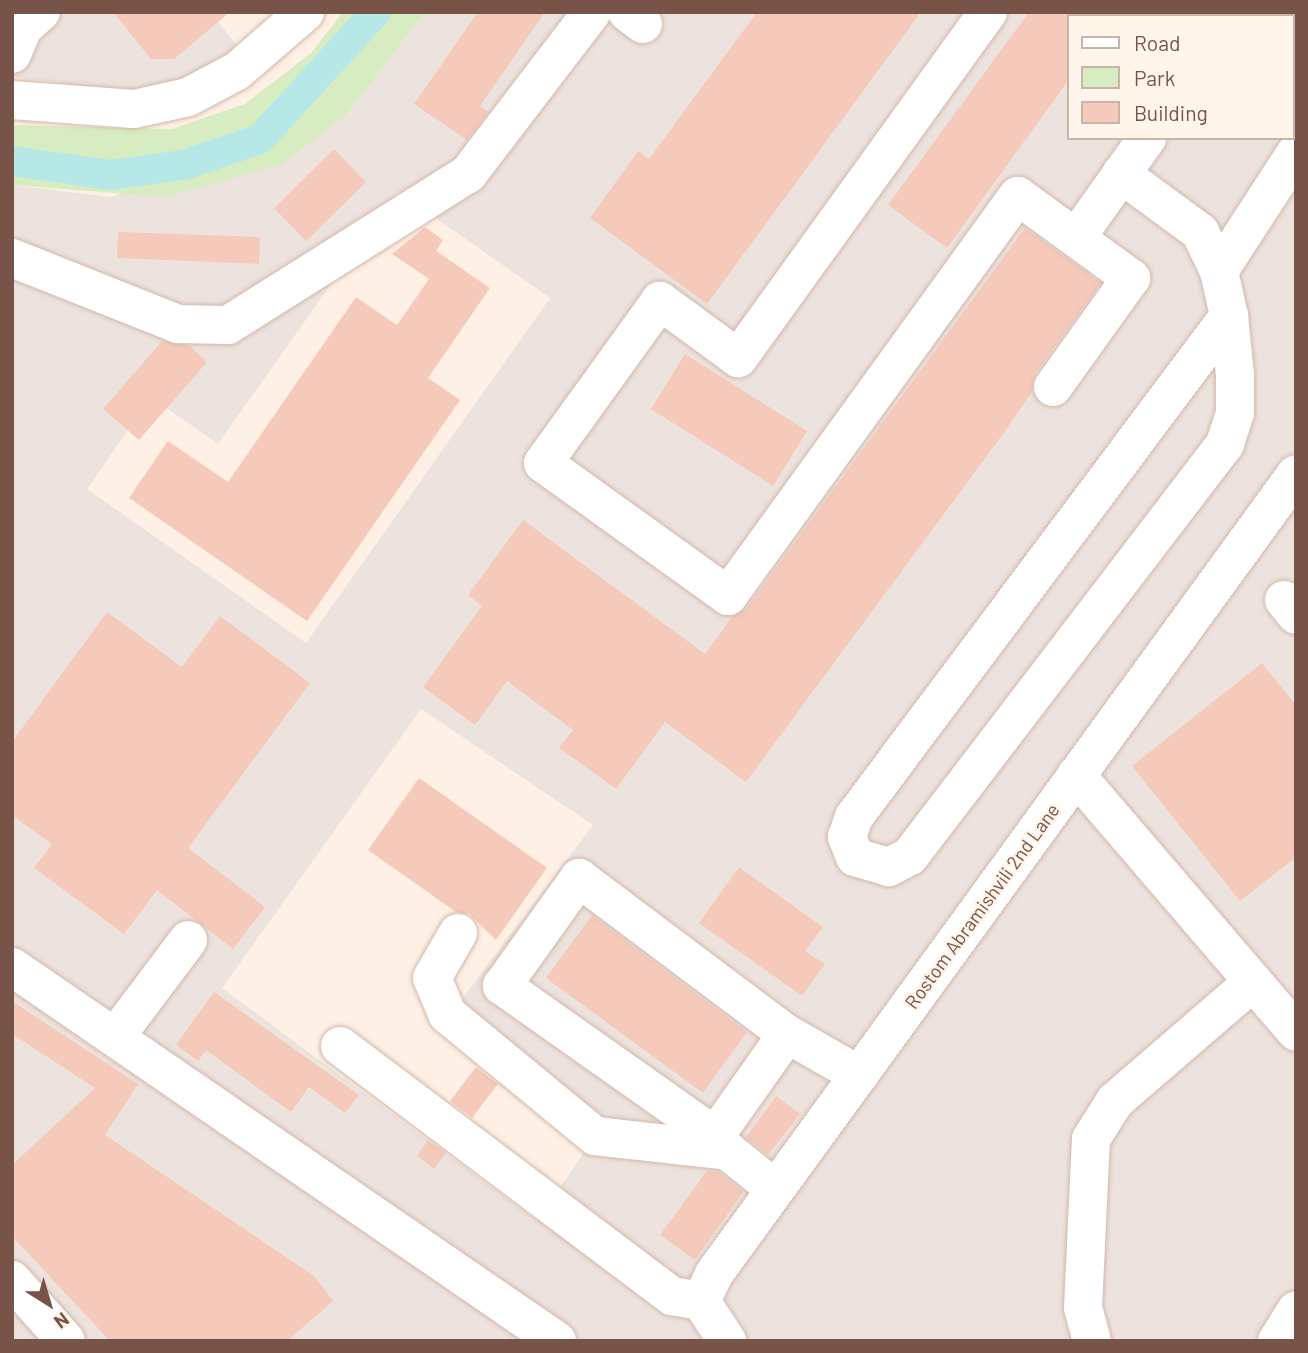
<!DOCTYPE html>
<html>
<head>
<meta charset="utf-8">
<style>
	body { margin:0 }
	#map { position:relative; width:1308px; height:1353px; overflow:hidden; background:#fef0e4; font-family:Barlow,sans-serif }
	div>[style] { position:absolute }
	.industrial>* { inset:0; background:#ede3de }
	.green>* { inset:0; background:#d8ecc1 }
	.canal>* { height:30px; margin:-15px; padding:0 15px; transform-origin:15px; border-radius:15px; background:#b7e8e8 }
	.building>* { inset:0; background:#f5caba }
	.roads { filter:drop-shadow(0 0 2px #d2b8ac) drop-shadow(0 0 2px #d2b8ac) }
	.minor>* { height:38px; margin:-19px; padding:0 19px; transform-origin:19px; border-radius:19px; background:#fff }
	span { translate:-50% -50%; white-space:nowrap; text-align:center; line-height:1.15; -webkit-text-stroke:5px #fff5eb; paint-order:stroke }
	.street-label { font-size:19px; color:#785348 }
	.frame { position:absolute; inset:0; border:14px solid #785348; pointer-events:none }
	.legend { position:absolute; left:1067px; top:14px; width:228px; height:126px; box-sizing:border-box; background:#fff5eb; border:2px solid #c9b4aa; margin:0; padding:9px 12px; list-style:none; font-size:21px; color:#785348 }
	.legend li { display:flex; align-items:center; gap:14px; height:35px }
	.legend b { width:35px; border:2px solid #c9b4aa }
	.north { position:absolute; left:14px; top:1269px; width:70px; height:70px; -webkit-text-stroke:5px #fff5eb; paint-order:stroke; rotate:143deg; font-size:19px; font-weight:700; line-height:28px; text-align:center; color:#785348 }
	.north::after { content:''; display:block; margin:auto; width:24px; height:32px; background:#785348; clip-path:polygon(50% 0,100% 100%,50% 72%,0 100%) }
</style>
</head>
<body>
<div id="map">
	<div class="industrial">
		<i style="clip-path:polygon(12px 12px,210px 12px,244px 54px,146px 93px,12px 77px)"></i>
		<i style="clip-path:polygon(evenodd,425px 12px,1296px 12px,1296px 1341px,12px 1341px,12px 185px,111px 197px,347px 114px,425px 12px,1068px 16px,1292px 16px,1292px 138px,1068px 138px,1068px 16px,425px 12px,397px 191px,550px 298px,306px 643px,87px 489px,151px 397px,218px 444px,397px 191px,425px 12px,421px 709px,593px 825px,453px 1011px,603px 1125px,537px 1221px,222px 988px,421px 709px)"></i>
	</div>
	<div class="green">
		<i style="clip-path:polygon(343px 12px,425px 12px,347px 114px,283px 164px,165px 197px,12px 185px,12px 125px,172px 129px,245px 104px,311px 53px)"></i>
	</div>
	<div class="canal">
		<i style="left:12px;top:161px;width:99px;rotate:8.1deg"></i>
		<i style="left:110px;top:175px;width:75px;rotate:-7.7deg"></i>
		<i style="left:184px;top:165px;width:80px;rotate:-18.9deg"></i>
		<i style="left:260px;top:139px;width:172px;rotate:-47.6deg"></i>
	</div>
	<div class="building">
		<i style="clip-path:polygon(113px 12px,230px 12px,174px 59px,151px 59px)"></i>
		<i style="clip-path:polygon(478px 12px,545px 12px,480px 106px,488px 112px,467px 140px,414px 104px)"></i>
		<i style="clip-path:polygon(757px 12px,921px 12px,707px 304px,590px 218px,638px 151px,649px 159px)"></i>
		<i style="clip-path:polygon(1029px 12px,1068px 12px,1068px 81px,947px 248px,888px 205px)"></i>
		<i style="clip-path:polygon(334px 149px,366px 182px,306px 241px,274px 208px)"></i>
		<i style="clip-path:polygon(425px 227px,443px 240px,436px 251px,490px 288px,428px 378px,460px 400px,307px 621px,129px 498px,168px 441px,228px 482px,356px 297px,397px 325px,429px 279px,392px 254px)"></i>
		<i style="clip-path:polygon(1025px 228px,1101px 283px,1035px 374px,1032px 392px,1000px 438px,746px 782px,665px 722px,616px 789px,559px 748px,573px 730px,507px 681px,475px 725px,423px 687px,482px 606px,468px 595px,523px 520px,705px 654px,732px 617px,746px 609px)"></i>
		<i style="clip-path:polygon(118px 232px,260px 237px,259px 264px,117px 258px)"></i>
		<i style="clip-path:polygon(162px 341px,190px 346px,207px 362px,139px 440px,103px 409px)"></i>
		<i style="clip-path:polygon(685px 354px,807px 431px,773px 486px,651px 409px)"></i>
		<i style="clip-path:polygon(107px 612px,182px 667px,220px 616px,310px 683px,188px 848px,265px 907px,233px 949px,157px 890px,124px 934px,34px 868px,52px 844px,12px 815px,12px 742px)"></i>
		<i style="clip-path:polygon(1262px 663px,1296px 705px,1296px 857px,1240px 901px,1132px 766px)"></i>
		<i style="clip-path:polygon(419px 778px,547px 868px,496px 940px,469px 914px,456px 912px,368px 850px)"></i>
		<i style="clip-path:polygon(739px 867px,823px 927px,805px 951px,825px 964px,802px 996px,699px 923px)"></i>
		<i style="clip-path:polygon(592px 915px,747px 1032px,703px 1093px,546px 978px)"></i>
		<i style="clip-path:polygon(214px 992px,359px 1095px,345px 1113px,309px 1087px,291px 1112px,206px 1050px,198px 1061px,176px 1045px)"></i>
		<i style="clip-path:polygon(12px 1001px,138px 1084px,105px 1135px,314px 1276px,333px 1301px,287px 1341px,110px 1341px,12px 1236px,12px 1165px,95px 1088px,12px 1034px)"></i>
		<i style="clip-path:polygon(476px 1067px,498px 1084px,472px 1118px,450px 1101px)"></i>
		<i style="clip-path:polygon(776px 1096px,800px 1114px,768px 1155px,746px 1137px)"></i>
		<i style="clip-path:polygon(428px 1140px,446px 1153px,434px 1169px,417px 1156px)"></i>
		<i style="clip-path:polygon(707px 1171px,719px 1172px,743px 1192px,695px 1260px,660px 1235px)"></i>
	</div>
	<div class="roads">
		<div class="minor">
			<i style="left:627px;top:12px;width:20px;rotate:37deg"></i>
			<i style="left:988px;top:12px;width:427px;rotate:125.8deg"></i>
			<i style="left:738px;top:358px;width:97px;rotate:-143.8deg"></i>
			<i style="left:660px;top:301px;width:200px;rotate:125.8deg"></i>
			<i style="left:543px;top:463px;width:228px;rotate:35.7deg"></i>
			<i style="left:728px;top:596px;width:494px;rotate:-54.1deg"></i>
			<i style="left:1018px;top:196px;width:140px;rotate:36deg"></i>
			<i style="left:1131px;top:278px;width:134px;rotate:125.6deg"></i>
			<i style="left:1234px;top:16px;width:4px;rotate:-63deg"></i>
			<i style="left:12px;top:54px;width:28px;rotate:-67deg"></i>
			<i style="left:23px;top:28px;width:24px;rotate:-42deg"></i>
			<i style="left:12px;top:100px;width:122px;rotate:4.2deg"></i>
			<i style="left:134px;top:109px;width:55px;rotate:-12.5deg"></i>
			<i style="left:188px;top:97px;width:55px;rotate:-28deg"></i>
			<i style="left:237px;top:71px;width:90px;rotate:-40.9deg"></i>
			<i style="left:1121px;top:174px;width:98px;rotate:36.3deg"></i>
			<i style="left:1200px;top:232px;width:43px;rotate:64deg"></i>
			<i style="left:1219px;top:271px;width:46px;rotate:77.5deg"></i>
			<i style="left:1229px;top:316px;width:59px;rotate:84.2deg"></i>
			<i style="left:1235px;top:375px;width:38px;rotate:90deg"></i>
			<i style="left:1235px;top:413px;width:33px;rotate:108deg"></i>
			<i style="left:1225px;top:444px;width:519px;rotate:127.4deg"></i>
			<i style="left:910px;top:856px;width:24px;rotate:152deg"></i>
			<i style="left:889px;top:867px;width:35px;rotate:-164deg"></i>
			<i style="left:855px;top:857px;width:22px;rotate:-112deg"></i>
			<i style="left:847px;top:837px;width:21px;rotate:-71deg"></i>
			<i style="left:854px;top:817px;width:626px;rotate:-53.19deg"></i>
			<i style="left:1076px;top:238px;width:123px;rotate:-54.6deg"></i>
			<i style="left:12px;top:258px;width:179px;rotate:21.7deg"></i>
			<i style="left:178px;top:324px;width:50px;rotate:1.1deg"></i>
			<i style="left:228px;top:325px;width:284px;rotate:-32.2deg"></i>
			<i style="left:468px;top:174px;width:204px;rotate:-52.6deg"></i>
			<i style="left:1219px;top:271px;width:140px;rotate:-57deg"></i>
			<i style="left:1284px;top:600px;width:19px;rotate:51deg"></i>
			<i style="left:1076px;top:775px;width:338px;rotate:49.4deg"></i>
			<i style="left:458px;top:933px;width:52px;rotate:120deg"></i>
			<i style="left:432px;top:978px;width:39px;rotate:67deg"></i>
			<i style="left:447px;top:1014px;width:192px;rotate:39.5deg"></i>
			<i style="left:595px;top:1136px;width:134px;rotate:6.4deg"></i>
			<i style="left:728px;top:1151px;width:60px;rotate:39deg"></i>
			<i style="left:12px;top:967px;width:661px;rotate:34.46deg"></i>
			<i style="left:787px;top:1034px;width:125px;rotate:125.2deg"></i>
			<i style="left:715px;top:1136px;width:261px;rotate:-144.8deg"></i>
			<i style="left:502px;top:986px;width:133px;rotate:-54.5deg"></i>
			<i style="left:579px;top:878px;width:260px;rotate:36.9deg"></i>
			<i style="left:787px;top:1034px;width:83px;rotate:29.7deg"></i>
			<i style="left:116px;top:1036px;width:120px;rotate:-53.1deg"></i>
			<i style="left:340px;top:1046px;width:416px;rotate:37deg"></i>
			<i style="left:672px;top:1296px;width:29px;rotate:10deg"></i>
			<i style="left:12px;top:1280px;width:81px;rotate:48.5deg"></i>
			<i style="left:701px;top:1301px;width:30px;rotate:-64deg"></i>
			<i style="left:714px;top:1274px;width:989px;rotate:-53.96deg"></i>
			<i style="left:701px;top:1301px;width:48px;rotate:57deg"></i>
			<i style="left:1092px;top:1341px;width:34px;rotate:-105deg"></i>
			<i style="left:1083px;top:1308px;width:169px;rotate:-87.3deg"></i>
			<i style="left:1091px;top:1139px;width:45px;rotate:-57.7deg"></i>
			<i style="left:1115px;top:1101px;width:182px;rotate:-40.8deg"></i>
			<i style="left:1277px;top:1341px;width:36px;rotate:-58deg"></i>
		</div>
	</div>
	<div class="street-label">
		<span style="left:982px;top:906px;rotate:-54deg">Rostom Abramishvili 2nd Lane</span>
	</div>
	<div class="frame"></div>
	<ul class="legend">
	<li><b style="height:9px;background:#fff"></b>Road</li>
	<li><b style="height:19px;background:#d8ecc1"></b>Park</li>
	<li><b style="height:19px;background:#f5caba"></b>Building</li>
	</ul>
	<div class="north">N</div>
</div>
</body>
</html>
